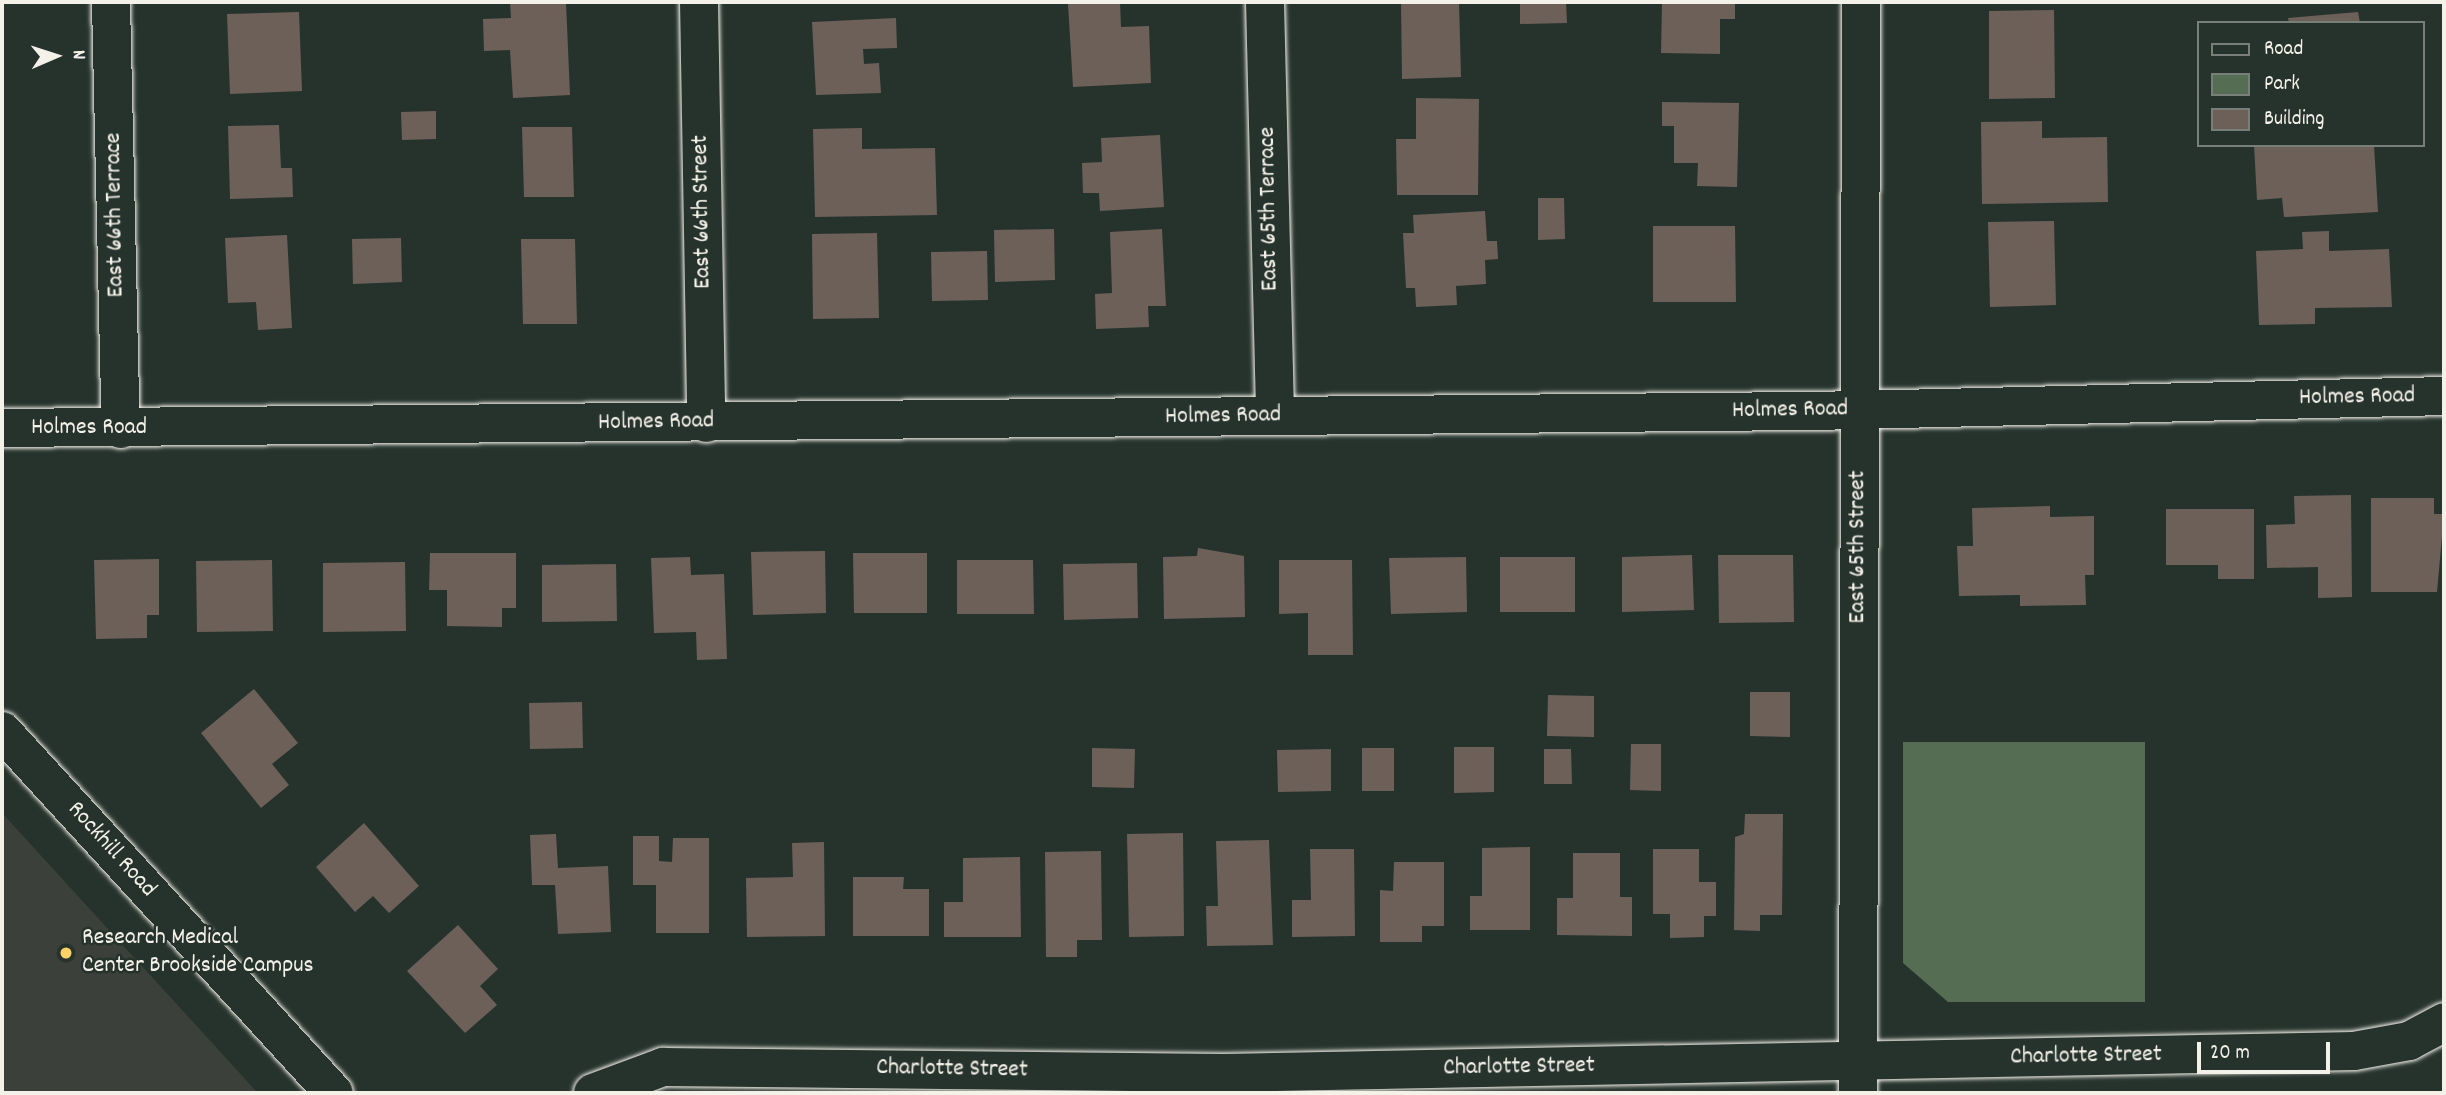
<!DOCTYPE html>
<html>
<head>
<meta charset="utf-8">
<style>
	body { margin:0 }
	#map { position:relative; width:2446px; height:1095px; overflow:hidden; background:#26332d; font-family:Dekko,sans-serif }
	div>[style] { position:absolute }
	.built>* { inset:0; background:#3b403a }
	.green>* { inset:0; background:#556d52 }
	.building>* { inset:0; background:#6d6059 }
	.roads { filter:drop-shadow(0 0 2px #f4f1e8) drop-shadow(0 0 2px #f4f1e8) }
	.street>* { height:38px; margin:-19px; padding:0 19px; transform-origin:19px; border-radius:19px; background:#26332d }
	.secondary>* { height:38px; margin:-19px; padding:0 19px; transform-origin:19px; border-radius:19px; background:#26332d }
	.dots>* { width:19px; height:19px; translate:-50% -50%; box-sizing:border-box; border:4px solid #26332d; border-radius:50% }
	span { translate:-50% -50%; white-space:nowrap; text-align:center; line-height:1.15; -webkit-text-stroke:5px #26332d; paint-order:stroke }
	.street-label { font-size:24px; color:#f4f1e8 }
	.poi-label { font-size:24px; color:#f4f1e8 }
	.left { translate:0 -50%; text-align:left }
	.frame { position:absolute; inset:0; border:4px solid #f4f1e8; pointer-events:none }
	.legend { position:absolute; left:2197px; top:21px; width:228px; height:126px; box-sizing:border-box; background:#26332d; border:2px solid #787f78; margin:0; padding:9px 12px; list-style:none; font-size:21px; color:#f4f1e8 }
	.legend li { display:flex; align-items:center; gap:14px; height:35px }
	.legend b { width:35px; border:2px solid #787f78 }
	.north { position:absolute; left:21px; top:21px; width:70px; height:70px; -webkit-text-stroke:5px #26332d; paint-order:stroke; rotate:87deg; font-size:19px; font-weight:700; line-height:28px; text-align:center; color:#f4f1e8 }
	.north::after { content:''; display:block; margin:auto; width:24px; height:32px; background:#f4f1e8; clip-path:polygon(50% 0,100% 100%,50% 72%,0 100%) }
	.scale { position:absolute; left:2197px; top:1042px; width:133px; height:32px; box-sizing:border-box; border:4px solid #f4f1e8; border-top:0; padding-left:9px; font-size:21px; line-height:24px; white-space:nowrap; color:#f4f1e8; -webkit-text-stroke:5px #26332d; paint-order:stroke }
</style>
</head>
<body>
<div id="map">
	<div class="built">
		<i style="clip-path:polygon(2px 813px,257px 1092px,258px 1093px,2px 1093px)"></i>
	</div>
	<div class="green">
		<i style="clip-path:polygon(1903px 742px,2145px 742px,2145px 1002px,1948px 1002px,1903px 963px)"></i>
	</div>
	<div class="building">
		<i style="clip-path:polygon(510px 2px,566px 2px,570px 95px,513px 98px,510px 50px,484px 51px,483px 19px,511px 18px)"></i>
		<i style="clip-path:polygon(1120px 2px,1121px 27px,1149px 26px,1151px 83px,1073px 87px,1068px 4px)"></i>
		<i style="clip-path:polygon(1401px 2px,1459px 2px,1461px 77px,1402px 79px)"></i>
		<i style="clip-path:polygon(1520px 2px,1566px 2px,1567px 23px,1520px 24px)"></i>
		<i style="clip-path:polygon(1662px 2px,1735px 2px,1735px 19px,1720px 19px,1720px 54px,1661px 53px)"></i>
		<i style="clip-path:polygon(2054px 10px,2055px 98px,1989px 99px,1989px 11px)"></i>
		<i style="clip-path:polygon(299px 12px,302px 91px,230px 94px,227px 14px)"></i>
		<i style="clip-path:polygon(2358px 12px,2360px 23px,2289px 23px,2288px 18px)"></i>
		<i style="clip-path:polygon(896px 18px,897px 48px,863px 49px,864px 64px,879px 63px,881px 93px,816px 95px,812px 22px)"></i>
		<i style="clip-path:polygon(1416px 98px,1479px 99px,1478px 195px,1397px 195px,1396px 139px,1416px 139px)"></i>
		<i style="clip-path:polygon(1662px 102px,1739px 103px,1737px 187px,1697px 186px,1698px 163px,1674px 163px,1674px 126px,1662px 126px)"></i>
		<i style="clip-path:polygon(436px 111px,436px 139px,402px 140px,401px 112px)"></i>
		<i style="clip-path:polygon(2042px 121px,2042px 138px,2107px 137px,2108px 202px,1982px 204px,1981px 122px)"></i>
		<i style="clip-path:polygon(279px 125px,281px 168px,292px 168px,293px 197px,230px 199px,228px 126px)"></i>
		<i style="clip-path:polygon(522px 127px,572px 127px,574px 197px,524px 197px)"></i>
		<i style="clip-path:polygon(862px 128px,862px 149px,935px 148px,937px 215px,815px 217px,813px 129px)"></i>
		<i style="clip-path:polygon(1160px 135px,1164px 207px,1100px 211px,1099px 193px,1083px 193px,1082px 163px,1102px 162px,1101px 138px)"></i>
		<i style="clip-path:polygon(2254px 145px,2374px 145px,2378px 212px,2284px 217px,2282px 198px,2257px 200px)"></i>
		<i style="clip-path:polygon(1538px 198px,1564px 198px,1565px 239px,1538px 240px)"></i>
		<i style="clip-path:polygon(1485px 211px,1487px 241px,1497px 241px,1498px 259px,1485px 260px,1486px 284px,1456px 286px,1457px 305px,1416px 307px,1415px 288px,1406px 288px,1403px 233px,1414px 233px,1413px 215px)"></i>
		<i style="clip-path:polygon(2054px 221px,2056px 305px,1990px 307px,1988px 222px)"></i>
		<i style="clip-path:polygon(1653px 226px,1735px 226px,1736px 302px,1653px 302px)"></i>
		<i style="clip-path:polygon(1054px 229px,1055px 280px,995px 282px,994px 230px)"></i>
		<i style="clip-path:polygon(1162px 229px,1166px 306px,1148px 306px,1149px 327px,1096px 329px,1095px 294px,1112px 293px,1110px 232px)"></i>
		<i style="clip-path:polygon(2329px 231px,2329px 251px,2389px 249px,2392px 307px,2315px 308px,2315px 324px,2259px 325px,2256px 251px,2303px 249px,2302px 232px)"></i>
		<i style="clip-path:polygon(877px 233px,879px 318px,813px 319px,812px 234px)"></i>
		<i style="clip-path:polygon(287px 235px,292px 328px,258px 330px,256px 302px,228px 303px,225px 238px)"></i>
		<i style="clip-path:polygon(401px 238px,402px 282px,353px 284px,352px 239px)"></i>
		<i style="clip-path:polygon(521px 239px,575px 239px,577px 324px,523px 324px)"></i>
		<i style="clip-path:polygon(987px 251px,988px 300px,932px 301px,931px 252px)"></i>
		<i style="clip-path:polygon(2351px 495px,2352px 597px,2318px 598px,2318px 567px,2267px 568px,2266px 525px,2295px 524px,2294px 496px)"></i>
		<i style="clip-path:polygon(2371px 498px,2434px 498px,2434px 514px,2444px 514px,2437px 592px,2371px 592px)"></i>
		<i style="clip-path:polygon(2050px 506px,2050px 517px,2094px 516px,2094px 575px,2085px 575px,2086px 605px,2020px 606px,2020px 595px,1959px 596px,1957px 546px,1973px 546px,1972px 508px)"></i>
		<i style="clip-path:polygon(2166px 509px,2254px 509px,2254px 579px,2218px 579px,2218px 565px,2166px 565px)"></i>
		<i style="clip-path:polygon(1198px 548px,1244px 556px,1245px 617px,1164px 619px,1163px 557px,1197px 556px)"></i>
		<i style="clip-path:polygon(825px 551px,826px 613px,753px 615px,751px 552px)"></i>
		<i style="clip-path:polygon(430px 553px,516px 553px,516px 608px,502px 608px,502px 627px,447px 626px,447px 590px,429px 590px)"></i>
		<i style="clip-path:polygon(853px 553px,927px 553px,927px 613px,854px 613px)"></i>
		<i style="clip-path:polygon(1692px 555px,1694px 610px,1622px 612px,1622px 557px)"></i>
		<i style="clip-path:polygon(1718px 555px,1793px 555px,1794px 622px,1719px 623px)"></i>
		<i style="clip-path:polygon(690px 557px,691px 575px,724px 574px,727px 659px,697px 660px,696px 632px,654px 633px,651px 558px)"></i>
		<i style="clip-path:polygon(1466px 557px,1467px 612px,1391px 614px,1389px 558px)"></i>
		<i style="clip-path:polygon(1500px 557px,1575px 557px,1575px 612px,1500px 612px)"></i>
		<i style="clip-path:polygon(159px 559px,159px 615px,147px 615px,147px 638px,96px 639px,94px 560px)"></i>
		<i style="clip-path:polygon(272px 560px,273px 631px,197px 632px,196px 561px)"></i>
		<i style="clip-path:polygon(957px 560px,1033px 560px,1034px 614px,957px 614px)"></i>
		<i style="clip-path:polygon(1279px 560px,1352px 560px,1353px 655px,1308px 655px,1308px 613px,1279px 614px)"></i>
		<i style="clip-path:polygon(405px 562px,406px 631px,323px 632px,323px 563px)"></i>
		<i style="clip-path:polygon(1137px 563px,1138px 618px,1064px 620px,1063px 564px)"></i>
		<i style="clip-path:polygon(616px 564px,617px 621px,542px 622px,542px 565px)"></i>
		<i style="clip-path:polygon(254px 689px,298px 743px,272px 764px,289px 785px,261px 808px,201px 733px)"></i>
		<i style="clip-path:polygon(1750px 692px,1790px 692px,1790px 737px,1750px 736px)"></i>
		<i style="clip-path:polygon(1548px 695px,1594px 696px,1594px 737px,1547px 736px)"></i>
		<i style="clip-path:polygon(582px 702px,583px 748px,530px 749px,529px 703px)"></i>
		<i style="clip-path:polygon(1631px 744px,1661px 744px,1661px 791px,1630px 790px)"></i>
		<i style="clip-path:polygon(1454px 747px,1494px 747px,1494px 792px,1454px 793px)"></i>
		<i style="clip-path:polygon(1092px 748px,1135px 749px,1134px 788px,1092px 787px)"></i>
		<i style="clip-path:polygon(1362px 748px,1394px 748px,1394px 791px,1362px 791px)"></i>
		<i style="clip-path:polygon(1331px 749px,1331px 791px,1278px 792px,1277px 750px)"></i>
		<i style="clip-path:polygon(1544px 749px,1571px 749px,1572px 784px,1544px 784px)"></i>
		<i style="clip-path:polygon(1745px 814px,1783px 814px,1782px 915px,1760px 915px,1760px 931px,1734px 930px,1735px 837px,1744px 834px)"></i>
		<i style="clip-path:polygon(364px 823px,419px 886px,389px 913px,373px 896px,355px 912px,316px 867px)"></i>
		<i style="clip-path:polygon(1183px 833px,1184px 936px,1129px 937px,1127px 834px)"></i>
		<i style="clip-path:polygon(556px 834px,558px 868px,608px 866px,611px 932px,558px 934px,555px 885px,532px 885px,530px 835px)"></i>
		<i style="clip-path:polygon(633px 836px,659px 836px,659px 861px,672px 862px,673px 838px,709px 838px,709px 933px,656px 933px,656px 885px,633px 885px)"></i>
		<i style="clip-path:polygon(1269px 840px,1273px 945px,1207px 946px,1206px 906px,1218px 906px,1216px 841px)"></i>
		<i style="clip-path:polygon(824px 842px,825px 936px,747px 937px,746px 878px,793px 877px,792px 843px)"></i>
		<i style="clip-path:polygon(1530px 847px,1530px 930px,1470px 930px,1470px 896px,1482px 896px,1482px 848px)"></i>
		<i style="clip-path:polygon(1310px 849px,1354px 849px,1355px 936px,1292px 937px,1292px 900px,1311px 900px)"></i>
		<i style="clip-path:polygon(1653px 849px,1699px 849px,1699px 882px,1716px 882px,1716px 916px,1704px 916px,1704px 937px,1670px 938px,1670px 914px,1653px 914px)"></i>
		<i style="clip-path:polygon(1101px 851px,1102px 940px,1077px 940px,1077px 957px,1046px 957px,1045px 852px)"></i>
		<i style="clip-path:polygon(1573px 853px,1620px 853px,1620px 897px,1632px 897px,1632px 936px,1557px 935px,1557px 898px,1573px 898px)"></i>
		<i style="clip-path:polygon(1020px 857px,1021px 937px,944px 937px,944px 902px,963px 902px,963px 858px)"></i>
		<i style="clip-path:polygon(1394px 862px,1444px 862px,1444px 926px,1422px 926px,1422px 942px,1380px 942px,1380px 890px,1393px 891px)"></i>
		<i style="clip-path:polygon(853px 877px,904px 877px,903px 889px,929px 889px,929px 936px,853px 936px)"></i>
		<i style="clip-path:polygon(458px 925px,498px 969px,480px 986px,497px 1005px,465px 1033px,407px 971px)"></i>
	</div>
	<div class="roads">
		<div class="street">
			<i style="left:111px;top:2px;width:427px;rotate:88.7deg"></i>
			<i style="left:699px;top:2px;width:421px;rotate:89deg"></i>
			<i style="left:1265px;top:2px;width:414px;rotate:88.6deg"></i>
			<i style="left:593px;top:1093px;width:75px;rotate:-20.4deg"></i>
			<i style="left:663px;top:1067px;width:561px;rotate:0.61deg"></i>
			<i style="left:1224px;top:1073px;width:1130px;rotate:-1.12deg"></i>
			<i style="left:2354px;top:1051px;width:56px;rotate:-10.3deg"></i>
			<i style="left:2409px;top:1041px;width:40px;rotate:-28deg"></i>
			<i style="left:1858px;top:1093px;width:1091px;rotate:-89.84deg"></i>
		</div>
		<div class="secondary">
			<i style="left:2px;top:428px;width:1812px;rotate:-0.54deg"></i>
			<i style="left:1814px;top:411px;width:630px;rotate:-1.36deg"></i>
			<i style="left:2px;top:731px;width:491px;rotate:47.5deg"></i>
		</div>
	</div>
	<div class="dots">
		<i style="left:66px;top:953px;background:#ffd166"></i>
	</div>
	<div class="street-label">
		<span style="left:1270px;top:209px;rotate:-91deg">East 65th Terrace</span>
		<span style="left:703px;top:212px;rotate:-91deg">East 66th Street</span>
		<span style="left:116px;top:215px;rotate:-91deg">East 66th Terrace</span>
		<span style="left:2357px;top:398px;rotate:-1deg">Holmes Road</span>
		<span style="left:1790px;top:411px;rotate:-1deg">Holmes Road</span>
		<span style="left:1223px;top:417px;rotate:-1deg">Holmes Road</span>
		<span style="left:656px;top:423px;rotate:-1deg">Holmes Road</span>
		<span style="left:89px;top:429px">Holmes Road</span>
		<span style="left:1859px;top:547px;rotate:-90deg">East 65th Street</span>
		<span style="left:111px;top:850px;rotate:48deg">Rockhill Road</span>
		<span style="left:2086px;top:1057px;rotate:-1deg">Charlotte Street</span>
		<span style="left:1519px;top:1068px;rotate:-1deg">Charlotte Street</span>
		<span style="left:952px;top:1070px;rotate:1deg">Charlotte Street</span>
	</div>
	<div class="poi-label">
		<span class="left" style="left:82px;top:953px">Research Medical<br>Center Brookside Campus</span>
	</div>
	<div class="frame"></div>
	<ul class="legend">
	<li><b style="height:9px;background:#26332d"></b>Road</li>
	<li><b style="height:19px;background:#556d52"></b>Park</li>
	<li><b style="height:19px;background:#6d6059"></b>Building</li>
	</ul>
	<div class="north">N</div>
	<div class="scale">20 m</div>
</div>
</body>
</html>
